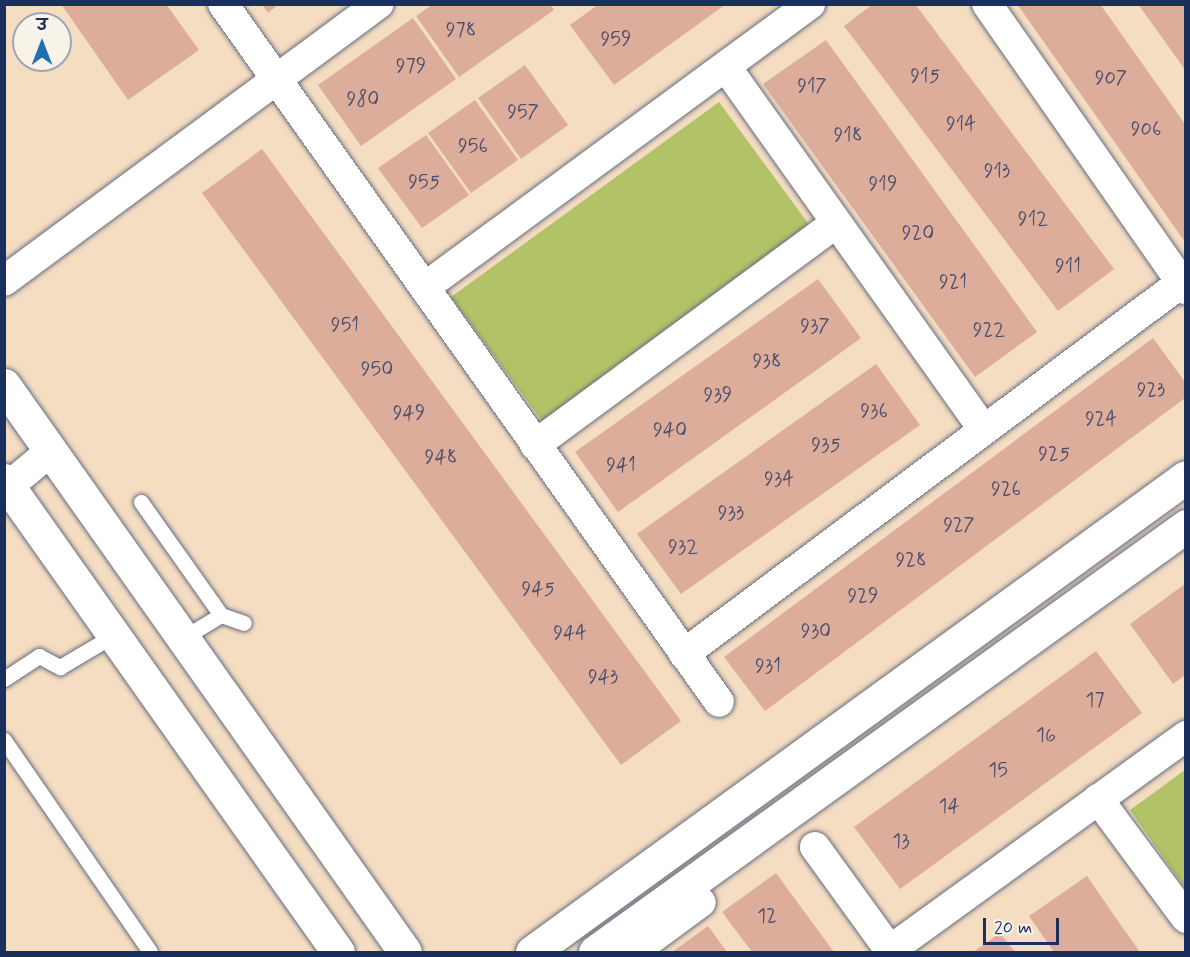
<!DOCTYPE html>
<html>
<head>
<meta charset="utf-8">
<style>
	body { margin:0 }
	#map { position:relative; width:1190px; height:957px; overflow:hidden; background:#f4ddc1; font-family:Mynerve,"Playpen Sans Deva",sans-serif }
	div>[style] { position:absolute }
	.green>* { inset:0; background:#b2c367 }
	.building>* { inset:0; background:#dcad9b }
	.roads { filter:drop-shadow(0 0 2px #676c81) drop-shadow(0 0 2px #676c81) }
	.lane>* { height:15px; margin:-7.5px; padding:0 7.5px; transform-origin:7.5px; border-radius:7.5px; background:#fff }
	.street>* { height:30px; margin:-15px; padding:0 15px; transform-origin:15px; border-radius:15px; background:#fff }
	.secondary>* { height:33px; margin:-16.5px; padding:0 16.5px; transform-origin:16.5px; border-radius:16.5px; background:#fff }
	span { translate:-50% -50%; white-space:nowrap; text-align:center; line-height:1.15; -webkit-text-stroke:6px #f7f3e8; paint-order:stroke }
	.number-label { font-size:20px; color:#4b4e6d }
	.number-label span { -webkit-text-stroke-width:0 }
	.frame { position:absolute; inset:0; border:6px solid #1b2f5e; pointer-events:none }
	.north { position:absolute; left:12px; top:12px; width:60px; height:60px; box-sizing:border-box; background:#f7f3e8; border:2px solid #9fa5b1; border-radius:50%; rotate:0deg; font-size:16px; font-weight:700; line-height:24px; text-align:center; color:#1b2f5e }
	.north::after { content:''; display:block; margin:auto; width:21px; height:27px; background:#1f6fb2; clip-path:polygon(50% 0,100% 100%,50% 72%,0 100%) }
	.scale { position:absolute; left:983px; top:918px; width:76px; height:27px; box-sizing:border-box; border:3px solid #1b2f5e; border-top:0; padding-left:8px; font-size:18px; line-height:21px; white-space:nowrap; color:#1b2f5e; -webkit-text-stroke:4px #f7f3e8; paint-order:stroke }
</style>
</head>
<body>
<div id="map">
	<div class="green">
		<i style="clip-path:polygon(719px 102px,813px 230px,545px 425px,451px 297px)"></i>
		<i style="clip-path:polygon(1185px 770px,1185px 888px,1130px 810px)"></i>
	</div>
	<div class="building">
		<i style="clip-path:polygon(61px 4px,166px 4px,199px 50px,128px 100px)"></i>
		<i style="clip-path:polygon(262px 4px,279px 4px,268px 13px)"></i>
		<i style="clip-path:polygon(433px 4px,550px 4px,554px 10px,459px 77px,416px 16px)"></i>
		<i style="clip-path:polygon(599px 4px,726px 4px,614px 85px,570px 25px)"></i>
		<i style="clip-path:polygon(873px 4px,915px 4px,1114px 269px,1058px 311px,844px 26px)"></i>
		<i style="clip-path:polygon(1017px 4px,1100px 4px,1156px 83px,1185px 124px,1185px 242px)"></i>
		<i style="clip-path:polygon(1138px 4px,1185px 4px,1185px 70px,1181px 64px)"></i>
		<i style="clip-path:polygon(413px 18px,456px 79px,361px 146px,318px 85px)"></i>
		<i style="clip-path:polygon(826px 40px,1037px 332px,975px 377px,763px 84px)"></i>
		<i style="clip-path:polygon(525px 65px,568px 125px,521px 159px,478px 98px)"></i>
		<i style="clip-path:polygon(475px 100px,518px 160px,471px 193px,428px 133px)"></i>
		<i style="clip-path:polygon(426px 135px,469px 195px,422px 228px,378px 168px)"></i>
		<i style="clip-path:polygon(262px 149px,681px 721px,621px 765px,202px 193px)"></i>
		<i style="clip-path:polygon(818px 279px,861px 338px,618px 512px,575px 452px)"></i>
		<i style="clip-path:polygon(1153px 338px,1185px 382px,1185px 398px,765px 711px,724px 657px)"></i>
		<i style="clip-path:polygon(876px 364px,920px 425px,681px 594px,637px 534px)"></i>
		<i style="clip-path:polygon(1185px 584px,1185px 675px,1173px 684px,1130px 624px)"></i>
		<i style="clip-path:polygon(1096px 651px,1142px 713px,900px 889px,854px 827px)"></i>
		<i style="clip-path:polygon(776px 873px,811px 921px,834px 952px,752px 952px,722px 912px)"></i>
		<i style="clip-path:polygon(1087px 876px,1120px 924px,1140px 952px,1054px 952px,1029px 916px)"></i>
		<i style="clip-path:polygon(708px 926px,727px 952px,672px 952px,686px 942px)"></i>
		<i style="clip-path:polygon(1000px 933px,1015px 952px,973px 952px)"></i>
	</div>
	<div class="roads">
		<div class="lane">
			<i style="left:141px;top:502px;width:138px;rotate:54.7deg"></i>
			<i style="left:221px;top:615px;width:24px;rotate:19deg"></i>
			<i style="left:183px;top:638px;width:44px;rotate:-31.2deg"></i>
			<i style="left:4px;top:679px;width:42px;rotate:-33.3deg"></i>
			<i style="left:39px;top:656px;width:24px;rotate:28deg"></i>
			<i style="left:60px;top:667px;width:63px;rotate:-30.7deg"></i>
			<i style="left:4px;top:740px;width:257px;rotate:55.4deg"></i>
		</div>
		<div class="street">
			<i style="left:223px;top:4px;width:856px;rotate:54.6deg"></i>
			<i style="left:987px;top:4px;width:348px;rotate:55.1deg"></i>
			<i style="left:726px;top:67px;width:445px;rotate:54.6deg"></i>
			<i style="left:4px;top:281px;width:466px;rotate:-36.5deg"></i>
			<i style="left:425px;top:287px;width:478px;rotate:-36.3deg"></i>
			<i style="left:535px;top:445px;width:374px;rotate:-36.4deg"></i>
			<i style="left:4px;top:490px;width:61px;rotate:-39.7deg"></i>
			<i style="left:684px;top:654px;width:620px;rotate:-36.74deg"></i>
			<i style="left:1098px;top:799px;width:148px;rotate:53.5deg"></i>
			<i style="left:815px;top:847px;width:130px;rotate:54.1deg"></i>
			<i style="left:889px;top:951px;width:367px;rotate:-35.9deg"></i>
			<i style="left:633px;top:952px;width:84px;rotate:-36.3deg"></i>
		</div>
		<div class="secondary">
			<i style="left:4px;top:385px;width:694px;rotate:54.73deg"></i>
			<i style="left:4px;top:480px;width:578px;rotate:54.72deg"></i>
			<i style="left:532px;top:952px;width:808px;rotate:-35.99deg"></i>
			<i style="left:595px;top:952px;width:729px;rotate:-35.78deg"></i>
		</div>
	</div>
	<div class="number-label">
		<span style="left:461px;top:30px">978</span>
		<span style="left:616px;top:39px">959</span>
		<span style="left:411px;top:66px">979</span>
		<span style="left:925px;top:76px">915</span>
		<span style="left:1111px;top:78px">907</span>
		<span style="left:812px;top:86px">917</span>
		<span style="left:363px;top:99px">980</span>
		<span style="left:523px;top:112px">957</span>
		<span style="left:961px;top:124px">914</span>
		<span style="left:1146px;top:129px">906</span>
		<span style="left:848px;top:135px">918</span>
		<span style="left:473px;top:146px">956</span>
		<span style="left:997px;top:171px">913</span>
		<span style="left:424px;top:182px">955</span>
		<span style="left:883px;top:184px">919</span>
		<span style="left:1033px;top:219px">912</span>
		<span style="left:918px;top:233px">920</span>
		<span style="left:1068px;top:266px">911</span>
		<span style="left:953px;top:282px">921</span>
		<span style="left:345px;top:325px">951</span>
		<span style="left:815px;top:326px">937</span>
		<span style="left:989px;top:330px">922</span>
		<span style="left:767px;top:361px">938</span>
		<span style="left:377px;top:369px">950</span>
		<span style="left:1151px;top:390px">923</span>
		<span style="left:718px;top:395px">939</span>
		<span style="left:874px;top:411px">936</span>
		<span style="left:409px;top:413px">949</span>
		<span style="left:1101px;top:419px">924</span>
		<span style="left:670px;top:430px">940</span>
		<span style="left:826px;top:445px">935</span>
		<span style="left:1054px;top:454px">925</span>
		<span style="left:441px;top:457px">948</span>
		<span style="left:621px;top:465px">941</span>
		<span style="left:779px;top:479px">934</span>
		<span style="left:1006px;top:489px">926</span>
		<span style="left:731px;top:513px">933</span>
		<span style="left:959px;top:525px">927</span>
		<span style="left:683px;top:547px">932</span>
		<span style="left:911px;top:560px">928</span>
		<span style="left:538px;top:589px">945</span>
		<span style="left:863px;top:596px">929</span>
		<span style="left:816px;top:631px">930</span>
		<span style="left:570px;top:633px">944</span>
		<span style="left:768px;top:666px">931</span>
		<span style="left:603px;top:677px">943</span>
		<span style="left:1095px;top:700px">17</span>
		<span style="left:1046px;top:735px">16</span>
		<span style="left:998px;top:770px">15</span>
		<span style="left:949px;top:806px">14</span>
		<span style="left:901px;top:841px">13</span>
		<span style="left:767px;top:916px">12</span>
	</div>
	<div class="frame"></div>
	<div class="north">उ</div>
	<div class="scale">20 m</div>
</div>
</body>
</html>
